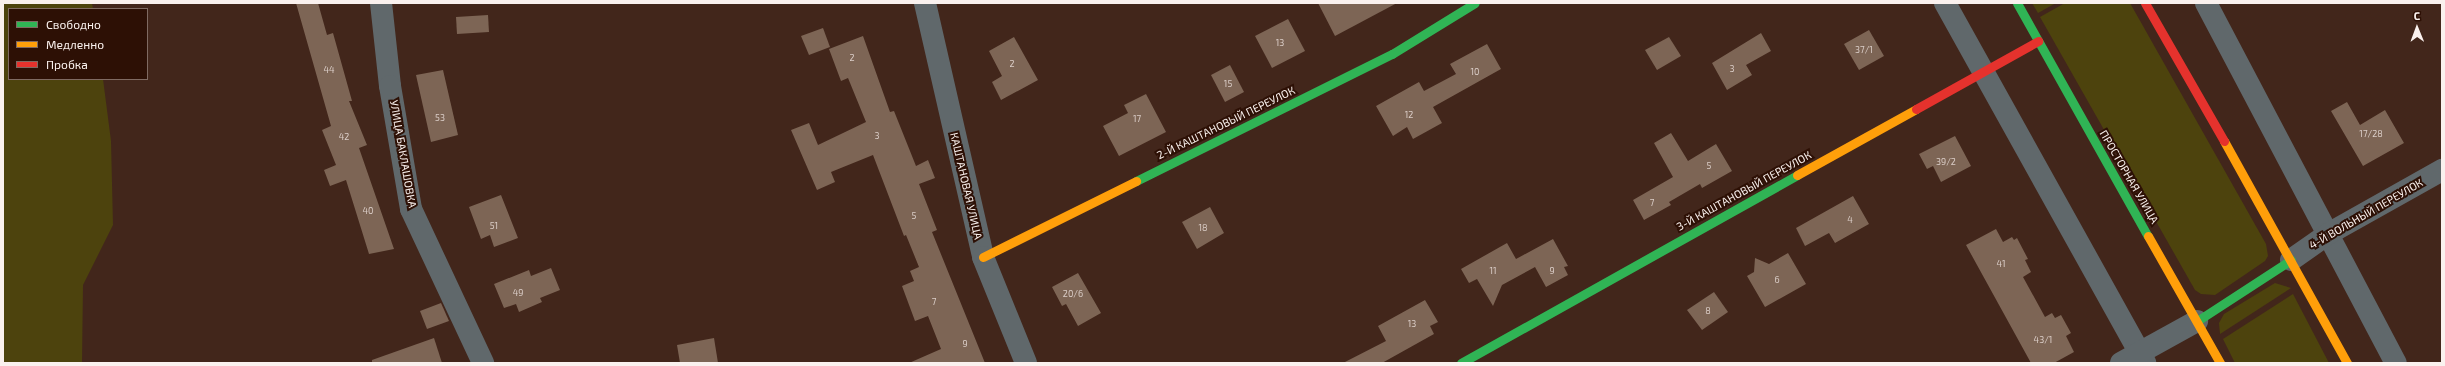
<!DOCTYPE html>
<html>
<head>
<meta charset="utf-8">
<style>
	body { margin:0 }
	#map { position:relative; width:2445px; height:366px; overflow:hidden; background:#42261b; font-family:"Exo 2",sans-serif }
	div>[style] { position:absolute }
	.green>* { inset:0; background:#4d430d }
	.building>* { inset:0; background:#7d6555 }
	.street>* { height:22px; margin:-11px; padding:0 11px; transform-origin:11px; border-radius:11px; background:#60686b }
	.fast>* { height:9px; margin:-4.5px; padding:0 4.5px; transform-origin:4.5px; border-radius:4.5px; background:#30b455 }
	.slow>* { height:9px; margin:-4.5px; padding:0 4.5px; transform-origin:4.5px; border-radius:4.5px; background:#ff9f0a }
	.jam>* { height:9px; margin:-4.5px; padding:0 4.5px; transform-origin:4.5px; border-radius:4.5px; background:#e5322d }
	span { translate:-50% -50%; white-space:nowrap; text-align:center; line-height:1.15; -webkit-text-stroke:4px #2d1005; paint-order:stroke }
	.number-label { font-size:9px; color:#dbcec8 }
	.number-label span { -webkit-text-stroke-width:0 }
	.street-label { font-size:11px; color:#faf1ee }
	.frame { position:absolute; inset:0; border:4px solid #faf1ee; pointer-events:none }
	.legend { position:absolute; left:8px; top:8px; width:140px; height:72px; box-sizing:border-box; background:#2d1005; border:1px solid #7f6a62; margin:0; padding:5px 7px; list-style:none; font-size:12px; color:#faf1ee }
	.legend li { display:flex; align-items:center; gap:8px; height:20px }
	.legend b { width:20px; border:1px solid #7f6a62 }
	.north { position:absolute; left:2397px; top:8px; width:40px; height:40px; -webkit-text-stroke:3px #2d1005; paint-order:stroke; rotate:359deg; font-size:11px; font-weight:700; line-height:16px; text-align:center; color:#faf1ee }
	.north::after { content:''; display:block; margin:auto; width:14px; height:18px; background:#faf1ee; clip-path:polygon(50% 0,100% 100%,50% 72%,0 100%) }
</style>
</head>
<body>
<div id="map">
	<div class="green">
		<i style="clip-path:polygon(3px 3px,92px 3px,93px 9px,9px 9px,9px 79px,103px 79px,111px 141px,113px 225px,83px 285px,82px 363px,3px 363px)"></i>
		<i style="clip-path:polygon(2032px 3px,2056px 3px,2038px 13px)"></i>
		<i style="clip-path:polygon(2065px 3px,2130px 3px,2266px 244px,2268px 256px,2265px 261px,2215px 295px,2201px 294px,2195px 290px,2040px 17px)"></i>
		<i style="clip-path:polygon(2275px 283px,2291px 288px,2220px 334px,2219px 323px,2224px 314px)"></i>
		<i style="clip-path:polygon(2293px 294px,2329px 363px,2235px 363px,2223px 339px)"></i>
	</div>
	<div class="building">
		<i style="clip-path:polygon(296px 3px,318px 3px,327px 35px,333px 33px,352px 101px,349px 101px,367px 145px,359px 148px,394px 249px,369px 254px,346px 180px,330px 186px,324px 170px,336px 165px,322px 130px,331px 126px)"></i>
		<i style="clip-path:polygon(1318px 3px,1397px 3px,1335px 36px)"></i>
		<i style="clip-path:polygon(488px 15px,489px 32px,457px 34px,456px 17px)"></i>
		<i style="clip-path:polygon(1288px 19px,1305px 51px,1272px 68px,1255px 36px)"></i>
		<i style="clip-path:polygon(823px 28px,830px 47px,809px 55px,801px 36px)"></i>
		<i style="clip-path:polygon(1869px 30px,1884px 56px,1859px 70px,1844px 44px)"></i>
		<i style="clip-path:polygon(1761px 33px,1771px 51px,1746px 65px,1752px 75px,1727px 90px,1712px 63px)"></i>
		<i style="clip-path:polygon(863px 36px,890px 112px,894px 111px,916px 166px,928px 160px,935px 178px,919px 184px,937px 230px,932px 232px,985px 363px,909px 363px,941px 349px,928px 316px,915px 321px,902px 286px,914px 281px,910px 271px,919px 267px,906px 235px,904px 236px,873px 155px,831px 172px,835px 182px,817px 190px,791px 130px,809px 123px,818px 145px,866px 122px,848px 78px,841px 81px,829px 49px)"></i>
		<i style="clip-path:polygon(1014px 37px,1038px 80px,1001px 100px,992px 82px,1002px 76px,989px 51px)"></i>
		<i style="clip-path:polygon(1669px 37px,1681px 56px,1657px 70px,1645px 50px)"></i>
		<i style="clip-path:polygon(1487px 44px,1501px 69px,1433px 107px,1442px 123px,1413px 139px,1407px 127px,1393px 136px,1376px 106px,1419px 82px,1424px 91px,1456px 74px,1450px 64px)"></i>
		<i style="clip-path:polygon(1230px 65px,1244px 92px,1225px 102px,1211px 75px)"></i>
		<i style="clip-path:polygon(443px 70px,458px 135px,431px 142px,416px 75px)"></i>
		<i style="clip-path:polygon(1146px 94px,1166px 132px,1119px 156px,1103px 126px,1128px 113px,1124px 105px)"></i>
		<i style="clip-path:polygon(2347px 102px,2360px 125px,2385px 110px,2404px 143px,2363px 166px,2331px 111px)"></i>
		<i style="clip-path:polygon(1671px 133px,1688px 161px,1716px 144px,1732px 171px,1702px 188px,1700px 184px,1669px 202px,1671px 205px,1644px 220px,1633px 200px,1673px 177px,1654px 143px)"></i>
		<i style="clip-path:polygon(1955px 136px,1971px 166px,1941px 182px,1933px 166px,1927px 169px,1919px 154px)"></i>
		<i style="clip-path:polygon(501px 195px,518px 238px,494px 247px,490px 235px,481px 239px,469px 207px)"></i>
		<i style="clip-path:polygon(1853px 196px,1869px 224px,1835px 243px,1829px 233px,1805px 246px,1796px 228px)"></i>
		<i style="clip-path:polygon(1210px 207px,1224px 233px,1197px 249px,1182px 222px)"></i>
		<i style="clip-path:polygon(1996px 229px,2003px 242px,2012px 237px,2014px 240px,2017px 238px,2028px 259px,2025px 260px,2031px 272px,2023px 277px,2045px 317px,2052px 313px,2055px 318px,2061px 315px,2071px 333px,2066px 336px,2074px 352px,2054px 363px,2031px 363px,1966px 245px)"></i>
		<i style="clip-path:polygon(1553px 239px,1568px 266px,1564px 267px,1568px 275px,1546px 287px,1535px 267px,1502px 285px,1493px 306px,1477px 279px,1469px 283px,1461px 269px,1507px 243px,1516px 259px)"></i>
		<i style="clip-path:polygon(1788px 253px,1806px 284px,1765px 307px,1747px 276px,1754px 272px,1755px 258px,1769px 264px)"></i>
		<i style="clip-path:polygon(551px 268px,560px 290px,540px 298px,542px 302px,519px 312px,516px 304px,504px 308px,494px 284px,529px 270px,531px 276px)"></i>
		<i style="clip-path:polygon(1078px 273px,1101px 313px,1078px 326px,1066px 304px,1062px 306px,1052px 287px)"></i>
		<i style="clip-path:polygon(1714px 292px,1728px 312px,1702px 330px,1687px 310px)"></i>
		<i style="clip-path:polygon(1425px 300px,1438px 322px,1430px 326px,1434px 334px,1382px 363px,1343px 363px,1386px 341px,1378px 326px)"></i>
		<i style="clip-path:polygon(441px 303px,449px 321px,427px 329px,420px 311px)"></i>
		<i style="clip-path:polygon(434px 338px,442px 363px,372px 363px,372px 360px)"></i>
		<i style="clip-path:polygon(714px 338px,718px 363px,680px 363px,677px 345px)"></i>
	</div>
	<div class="street">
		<i style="left:381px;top:3px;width:83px;rotate:83.8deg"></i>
		<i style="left:390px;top:86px;width:125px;rotate:80.3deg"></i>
		<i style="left:411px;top:209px;width:170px;rotate:64.9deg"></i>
		<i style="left:925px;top:3px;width:261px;rotate:77.1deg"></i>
		<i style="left:983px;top:257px;width:114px;rotate:67.9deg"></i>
		<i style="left:1945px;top:3px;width:412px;rotate:60.9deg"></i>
		<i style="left:2206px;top:3px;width:407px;rotate:62.2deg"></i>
		<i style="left:2291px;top:260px;width:45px;rotate:-35.1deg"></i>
		<i style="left:2328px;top:234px;width:131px;rotate:-29.3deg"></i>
		<i style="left:2121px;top:363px;width:87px;rotate:-28.9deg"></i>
	</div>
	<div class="fast">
		<i style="left:2017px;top:3px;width:267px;rotate:60.7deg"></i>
		<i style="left:1136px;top:181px;width:286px;rotate:-26.4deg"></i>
		<i style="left:1392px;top:54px;width:97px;rotate:-31.6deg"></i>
		<i style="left:2197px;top:321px;width:112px;rotate:-33deg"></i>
		<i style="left:1461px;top:363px;width:385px;rotate:-29.2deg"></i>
	</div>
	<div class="slow">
		<i style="left:2224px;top:141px;width:254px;rotate:61deg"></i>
		<i style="left:1797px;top:175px;width:136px;rotate:-29deg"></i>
		<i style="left:2148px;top:236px;width:146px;rotate:60.4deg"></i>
		<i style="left:983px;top:257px;width:171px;rotate:-26.4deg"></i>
	</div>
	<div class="jam">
		<i style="left:2145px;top:3px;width:159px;rotate:60.2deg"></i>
		<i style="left:1916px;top:109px;width:140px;rotate:-29.1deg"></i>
	</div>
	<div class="number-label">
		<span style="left:1280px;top:43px">13</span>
		<span style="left:1864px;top:50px">37/1</span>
		<span style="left:852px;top:58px">2</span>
		<span style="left:1012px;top:64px">2</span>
		<span style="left:1732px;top:69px">3</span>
		<span style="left:329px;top:70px">44</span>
		<span style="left:1475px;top:72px">10</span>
		<span style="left:1228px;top:84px">15</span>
		<span style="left:1409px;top:115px">12</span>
		<span style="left:440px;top:118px">53</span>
		<span style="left:1137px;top:119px">17</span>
		<span style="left:2371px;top:134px">17/28</span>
		<span style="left:877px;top:136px">3</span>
		<span style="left:344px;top:137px">42</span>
		<span style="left:1946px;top:162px">39/2</span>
		<span style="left:1709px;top:166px">5</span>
		<span style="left:1652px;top:203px">7</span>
		<span style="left:368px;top:211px">40</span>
		<span style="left:914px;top:216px">5</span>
		<span style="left:1850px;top:220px">4</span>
		<span style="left:494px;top:226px">51</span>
		<span style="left:1203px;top:228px">18</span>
		<span style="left:2001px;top:264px">41</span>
		<span style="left:1493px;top:271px">11</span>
		<span style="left:1552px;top:271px">9</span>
		<span style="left:1777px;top:280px">6</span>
		<span style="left:518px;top:293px">49</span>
		<span style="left:1073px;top:294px">20/6</span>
		<span style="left:934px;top:302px">7</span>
		<span style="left:1708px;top:311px">8</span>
		<span style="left:1412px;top:324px">13</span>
		<span style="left:2043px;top:340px">43/1</span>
		<span style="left:965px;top:344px">9</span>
	</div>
	<div class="street-label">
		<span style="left:1226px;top:123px;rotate:-26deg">2-Й КАШТАНОВЫЙ ПЕРЕУЛОК</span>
		<span style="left:403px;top:154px;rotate:80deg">УЛИЦА БАКЛАШОВКА</span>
		<span style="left:2129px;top:177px;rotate:60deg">ПРОСТОРНАЯ УЛИЦА</span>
		<span style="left:966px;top:186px;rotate:77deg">КАШТАНОВАЯ УЛИЦА</span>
		<span style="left:1744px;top:191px;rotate:-29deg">3-Й КАШТАНОВЫЙ ПЕРЕУЛОК</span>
		<span style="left:2366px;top:214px;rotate:-30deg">4-Й ВОЛЬНЫЙ ПЕРЕУЛОК</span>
	</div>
	<div class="frame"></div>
	<ul class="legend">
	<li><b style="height:5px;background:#30b455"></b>Свободно</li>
	<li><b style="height:5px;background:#ff9f0a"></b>Медленно</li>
	<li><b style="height:5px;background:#e5322d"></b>Пробка</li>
	</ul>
	<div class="north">С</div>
</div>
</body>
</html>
